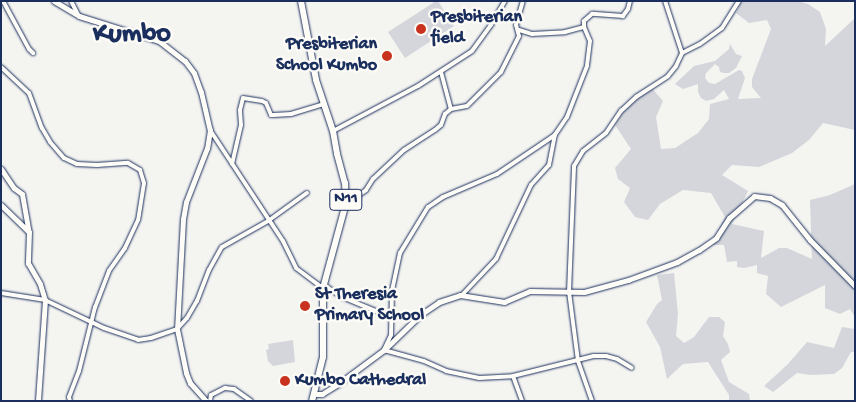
<!DOCTYPE html>
<html>
<head>
<meta charset="utf-8">
<style>
	body { margin:0 }
	#map { position:relative; width:856px; height:402px; overflow:hidden; background:#f4f4f1; font-family:"Gochi Hand",sans-serif }
	div>[style] { position:absolute }
	.green>* { inset:0; background:#d4d6db }
	.roads { filter:drop-shadow(0 0 1px #1b2f5e) drop-shadow(0 0 1px #1b2f5e) }
	.street>* { height:4px; margin:-2px; padding:0 2px; transform-origin:2px; border-radius:2px; background:#fdfcf7 }
	.secondary>* { height:5px; margin:-2.5px; padding:0 2.5px; transform-origin:2.5px; border-radius:2.5px; background:#fdfcf7 }
	.highway>* { height:6px; margin:-3px; padding:0 3px; transform-origin:3px; border-radius:3px; background:#fdfcf7 }
	.dots>* { width:14px; height:14px; translate:-50% -50%; box-sizing:border-box; border:2px solid #fdfcf7; border-radius:50% }
	span { translate:-50% -50%; white-space:nowrap; text-align:center; line-height:1.15; -webkit-text-stroke:4.5px #fdfcf7; paint-order:stroke }
	.shield-label span { padding:1px 4px; background:#fdfcf7; border:1px solid; border-radius:4px; -webkit-text-stroke-width:0 }
	.shield-label { font-size:16px; color:#1b2f5e; font-weight:700 }
	.poi-label { font-size:18px; color:#1b2f5e; font-weight:700 }
	.left { translate:0 -50%; text-align:left }
	.right { translate:-100% -50%; text-align:right }
	.town-label { font-size:28px; color:#1b2f5e; font-weight:700 }
	.frame { position:absolute; inset:0; border:2px solid #1b2f5e; pointer-events:none }
</style>
</head>
<body>
<div id="map">
	<div class="green">
		<i style="clip-path:polygon(436px 1px,438px 1px,454px 26px,405px 58px,388px 32px)"></i>
		<i style="clip-path:polygon(742px 1px,797px 1px,808px 4px,820px 12px,826px 29px,825px 46px,855px 18px,855px 130px,823px 123px,809px 140px,792px 153px,759px 167px,732px 165px,722px 175px,748px 191px,732px 224px,764px 231px,761px 258px,779px 248px,787px 248px,812px 259px,810px 200px,830px 195px,855px 184px,855px 317px,850px 309px,840px 314px,825px 308px,825px 285px,781px 307px,766px 294px,768px 276px,757px 273px,757px 265px,744px 268px,737px 267px,737px 261px,727px 262px,724px 245px,711px 245px,725px 217px,711px 193px,683px 190px,660px 204px,648px 220px,635px 217px,624px 202px,630px 188px,618px 179px,615px 168px,631px 149px,615px 125px,634px 96px,650px 86px,663px 101px,656px 117px,661px 149px,675px 148px,698px 133px,709px 119px,710px 104px,729px 99px,724px 90px,714px 99px,706px 101px,701px 98px,698px 92px,698px 84px,683px 89px,675px 84px,694px 66px,715px 61px,729px 49px,730px 44px,736px 54px,742px 56px,736px 68px,729px 73px,724px 73px,720px 72px,719px 67px,715px 64px,706px 73px,705px 78px,709px 83px,715px 84px,739px 70px,742px 71px,745px 78px,738px 99px,761px 98px,752px 87px,752px 79px,771px 29px,767px 20px,749px 23px,736px 13px)"></i>
		<i style="clip-path:polygon(674px 273px,678px 314px,676px 336px,684px 343px,694px 337px,709px 317px,719px 317px,725px 322px,723px 336px,728px 344px,730px 352px,721px 360px,729px 382px,749px 394px,750px 401px,729px 401px,729px 395px,708px 362px,683px 364px,667px 379px,660px 347px,646px 322px,657px 304px,662px 300px,657px 275px)"></i>
		<i style="clip-path:polygon(842px 327px,855px 329px,855px 352px,851px 352px,842px 368px,834px 374px,810px 375px,797px 373px,773px 392px,764px 386px,788px 364px,807px 342px,834px 348px)"></i>
		<i style="clip-path:polygon(293px 340px,295px 362px,273px 366px,268px 361px,266px 350px,269px 349px,268px 344px)"></i>
	</div>
	<div class="roads">
		<div class="street">
			<i style="left:3px;top:1px;width:55px;rotate:61.6deg"></i>
			<i style="left:29px;top:49px;width:6px;rotate:45deg"></i>
			<i style="left:71px;top:1px;width:16px;rotate:63deg"></i>
			<i style="left:630px;top:1px;width:8px;rotate:104deg"></i>
			<i style="left:628px;top:9px;width:9px;rotate:126deg"></i>
			<i style="left:623px;top:16px;width:31px;rotate:-176deg"></i>
			<i style="left:592px;top:14px;width:11px;rotate:139deg"></i>
			<i style="left:584px;top:21px;width:6px;rotate:90deg"></i>
			<i style="left:584px;top:27px;width:15px;rotate:67deg"></i>
			<i style="left:590px;top:41px;width:25px;rotate:97deg"></i>
			<i style="left:587px;top:66px;width:55px;rotate:111.4deg"></i>
			<i style="left:567px;top:117px;width:22px;rotate:124deg"></i>
			<i style="left:555px;top:135px;width:70px;rotate:146.1deg"></i>
			<i style="left:497px;top:174px;width:59px;rotate:156.9deg"></i>
			<i style="left:443px;top:197px;width:18px;rotate:146deg"></i>
			<i style="left:428px;top:207px;width:54px;rotate:121.3deg"></i>
			<i style="left:400px;top:253px;width:39px;rotate:102deg"></i>
			<i style="left:392px;top:291px;width:44px;rotate:91.3deg"></i>
			<i style="left:391px;top:335px;width:17px;rotate:115deg"></i>
			<i style="left:384px;top:350px;width:41px;rotate:15.4deg"></i>
			<i style="left:424px;top:361px;width:24px;rotate:24deg"></i>
			<i style="left:446px;top:371px;width:34px;rotate:12deg"></i>
			<i style="left:479px;top:378px;width:34px;rotate:-3deg"></i>
			<i style="left:513px;top:376px;width:83px;rotate:-13.9deg"></i>
			<i style="left:594px;top:356px;width:12px"></i>
			<i style="left:606px;top:356px;width:11px;rotate:15deg"></i>
			<i style="left:617px;top:359px;width:17px;rotate:31deg"></i>
			<i style="left:519px;top:30px;width:14px;rotate:17deg"></i>
			<i style="left:532px;top:34px;width:33px;rotate:-3deg"></i>
			<i style="left:565px;top:32px;width:20px;rotate:-15deg"></i>
			<i style="left:682px;top:53px;width:20px;rotate:-27deg"></i>
			<i style="left:700px;top:44px;width:27px;rotate:-36deg"></i>
			<i style="left:722px;top:28px;width:32px;rotate:-58deg"></i>
			<i style="left:1px;top:67px;width:38px;rotate:43deg"></i>
			<i style="left:29px;top:93px;width:37px;rotate:70deg"></i>
			<i style="left:42px;top:128px;width:16px;rotate:60deg"></i>
			<i style="left:50px;top:142px;width:21px;rotate:49deg"></i>
			<i style="left:64px;top:158px;width:14px;rotate:25deg"></i>
			<i style="left:77px;top:164px;width:20px;rotate:3deg"></i>
			<i style="left:97px;top:165px;width:31px;rotate:-4deg"></i>
			<i style="left:128px;top:163px;width:14px;rotate:30deg"></i>
			<i style="left:140px;top:170px;width:14px;rotate:73deg"></i>
			<i style="left:144px;top:183px;width:37px;rotate:99deg"></i>
			<i style="left:138px;top:220px;width:31px;rotate:115deg"></i>
			<i style="left:125px;top:248px;width:28px;rotate:125deg"></i>
			<i style="left:109px;top:271px;width:39px;rotate:111deg"></i>
			<i style="left:95px;top:307px;width:66px;rotate:104deg"></i>
			<i style="left:79px;top:371px;width:28px;rotate:111deg"></i>
			<i style="left:69px;top:397px;width:4px;rotate:76deg"></i>
			<i style="left:441px;top:72px;width:38px;rotate:75deg"></i>
			<i style="left:210px;top:130px;width:133px;rotate:56.7deg"></i>
			<i style="left:283px;top:241px;width:30px;rotate:64deg"></i>
			<i style="left:296px;top:268px;width:34px;rotate:37deg"></i>
			<i style="left:333px;top:131px;width:96px;rotate:-27.9deg"></i>
			<i style="left:418px;top:86px;width:64px;rotate:-32.9deg"></i>
			<i style="left:472px;top:51px;width:32px;rotate:-54deg"></i>
			<i style="left:491px;top:25px;width:28px;rotate:-60deg"></i>
			<i style="left:232px;top:164px;width:40px;rotate:-77deg"></i>
			<i style="left:241px;top:125px;width:15px;rotate:-94deg"></i>
			<i style="left:240px;top:110px;width:12px;rotate:-76deg"></i>
			<i style="left:243px;top:98px;width:19px;rotate:9deg"></i>
			<i style="left:262px;top:101px;width:4px;rotate:27deg"></i>
			<i style="left:266px;top:103px;width:13px;rotate:67deg"></i>
			<i style="left:271px;top:115px;width:3px"></i>
			<i style="left:274px;top:115px;width:17px;rotate:-3deg"></i>
			<i style="left:291px;top:114px;width:34px;rotate:-17deg"></i>
			<i style="left:347px;top:203px;width:23px;rotate:-34deg"></i>
			<i style="left:366px;top:190px;width:13px;rotate:-58deg"></i>
			<i style="left:373px;top:179px;width:42px;rotate:-43.1deg"></i>
			<i style="left:404px;top:150px;width:37px;rotate:-33deg"></i>
			<i style="left:435px;top:130px;width:8px;rotate:-40deg"></i>
			<i style="left:441px;top:125px;width:12px;rotate:-70deg"></i>
			<i style="left:445px;top:114px;width:8px;rotate:-40deg"></i>
			<i style="left:451px;top:109px;width:16px;rotate:-11deg"></i>
			<i style="left:467px;top:106px;width:48px;rotate:-45deg"></i>
			<i style="left:501px;top:72px;width:40px;rotate:-63.4deg"></i>
			<i style="left:519px;top:36px;width:11px;rotate:-105deg"></i>
			<i style="left:516px;top:25px;width:25px;rotate:-74deg"></i>
			<i style="left:324px;top:285px;width:22px;rotate:34deg"></i>
			<i style="left:342px;top:297px;width:50px;rotate:22.4deg"></i>
			<i style="left:388px;top:316px;width:5px;rotate:-11deg"></i>
			<i style="left:1px;top:293px;width:45px;rotate:9deg"></i>
			<i style="left:45px;top:300px;width:65px;rotate:25.4deg"></i>
			<i style="left:104px;top:328px;width:36px;rotate:19deg"></i>
			<i style="left:138px;top:340px;width:13px;rotate:-9deg"></i>
			<i style="left:151px;top:338px;width:28px;rotate:-19deg"></i>
			<i style="left:177px;top:329px;width:15px;rotate:-48deg"></i>
			<i style="left:187px;top:318px;width:20px;rotate:-60deg"></i>
			<i style="left:197px;top:301px;width:33px;rotate:-69deg"></i>
			<i style="left:209px;top:270px;width:26px;rotate:-61deg"></i>
			<i style="left:222px;top:247px;width:53px;rotate:-29.5deg"></i>
			<i style="left:268px;top:221px;width:48px;rotate:-35.7deg"></i>
			<i style="left:462px;top:295px;width:50px;rotate:-46.6deg"></i>
			<i style="left:496px;top:259px;width:82px;rotate:-64.7deg"></i>
			<i style="left:531px;top:185px;width:27px;rotate:-48deg"></i>
			<i style="left:549px;top:165px;width:31px;rotate:-79deg"></i>
			<i style="left:513px;top:376px;width:27px;rotate:70deg"></i>
			<i style="left:210px;top:401px;width:6px;rotate:-81deg"></i>
			<i style="left:211px;top:395px;width:16px;rotate:-27deg"></i>
			<i style="left:225px;top:388px;width:9px;rotate:6deg"></i>
			<i style="left:234px;top:389px;width:21px;rotate:35deg"></i>
			<i style="left:592px;top:401px;width:42px;rotate:-109.3deg"></i>
			<i style="left:578px;top:361px;width:70px;rotate:-97.4deg"></i>
			<i style="left:569px;top:292px;width:126px;rotate:-87.7deg"></i>
			<i style="left:574px;top:166px;width:17px;rotate:-59deg"></i>
			<i style="left:583px;top:151px;width:29px;rotate:-38deg"></i>
			<i style="left:606px;top:133px;width:27px;rotate:-56deg"></i>
			<i style="left:621px;top:111px;width:21px;rotate:-43deg"></i>
			<i style="left:636px;top:97px;width:38px;rotate:-33deg"></i>
			<i style="left:668px;top:76px;width:13px;rotate:-51deg"></i>
			<i style="left:676px;top:66px;width:14px;rotate:-65deg"></i>
			<i style="left:682px;top:53px;width:55px;rotate:-108.1deg"></i>
		</div>
		<div class="secondary">
			<i style="left:54px;top:1px;width:29px;rotate:31deg"></i>
			<i style="left:79px;top:16px;width:84px;rotate:17.4deg"></i>
			<i style="left:159px;top:41px;width:33px;rotate:38deg"></i>
			<i style="left:185px;top:61px;width:15px;rotate:53deg"></i>
			<i style="left:194px;top:73px;width:20px;rotate:70deg"></i>
			<i style="left:201px;top:92px;width:39px;rotate:77deg"></i>
			<i style="left:210px;top:130px;width:18px;rotate:99deg"></i>
			<i style="left:207px;top:148px;width:58px;rotate:111.3deg"></i>
			<i style="left:186px;top:202px;width:17px;rotate:100deg"></i>
			<i style="left:183px;top:219px;width:110px;rotate:93.1deg"></i>
			<i style="left:177px;top:329px;width:45px;rotate:78.4deg"></i>
			<i style="left:186px;top:373px;width:11px;rotate:68deg"></i>
			<i style="left:190px;top:383px;width:24px;rotate:48deg"></i>
			<i style="left:1px;top:169px;width:23px;rotate:56deg"></i>
			<i style="left:14px;top:188px;width:10px;rotate:37deg"></i>
			<i style="left:22px;top:194px;width:39px;rotate:80deg"></i>
			<i style="left:29px;top:232px;width:31px;rotate:92deg"></i>
			<i style="left:28px;top:263px;width:24px;rotate:60deg"></i>
			<i style="left:40px;top:284px;width:17px;rotate:73deg"></i>
			<i style="left:45px;top:300px;width:101px;rotate:94deg"></i>
			<i style="left:1px;top:205px;width:39px;rotate:44deg"></i>
			<i style="left:314px;top:394px;width:8px"></i>
			<i style="left:322px;top:394px;width:19px;rotate:-32deg"></i>
			<i style="left:338px;top:384px;width:57px;rotate:-36.5deg"></i>
			<i style="left:384px;top:350px;width:50px;rotate:-44.2deg"></i>
			<i style="left:420px;top:315px;width:23px;rotate:-34deg"></i>
			<i style="left:439px;top:302px;width:22px;rotate:-18deg"></i>
			<i style="left:460px;top:295px;width:45px;rotate:9deg"></i>
			<i style="left:504px;top:302px;width:28px;rotate:-23deg"></i>
			<i style="left:530px;top:291px;width:54px;rotate:1.1deg"></i>
			<i style="left:584px;top:292px;width:46px;rotate:-15.3deg"></i>
			<i style="left:628px;top:280px;width:52px;rotate:-20.2deg"></i>
			<i style="left:677px;top:262px;width:25px;rotate:-29deg"></i>
			<i style="left:699px;top:250px;width:21px;rotate:-35deg"></i>
			<i style="left:716px;top:238px;width:24px;rotate:-57deg"></i>
			<i style="left:729px;top:218px;width:33px;rotate:-41deg"></i>
			<i style="left:754px;top:196px;width:16px;rotate:7deg"></i>
			<i style="left:770px;top:198px;width:14px;rotate:30deg"></i>
			<i style="left:782px;top:205px;width:45px;rotate:51.3deg"></i>
			<i style="left:810px;top:240px;width:64px;rotate:45.6deg"></i>
		</div>
		<div class="highway">
			<i style="left:301px;top:1px;width:80px;rotate:79.2deg"></i>
			<i style="left:316px;top:80px;width:54px;rotate:71.6deg"></i>
			<i style="left:333px;top:131px;width:23px;rotate:80deg"></i>
			<i style="left:337px;top:154px;width:30px;rotate:75deg"></i>
			<i style="left:345px;top:183px;width:20px;rotate:87deg"></i>
			<i style="left:346px;top:203px;width:88px;rotate:105.1deg"></i>
			<i style="left:323px;top:288px;width:69px;rotate:90deg"></i>
			<i style="left:323px;top:357px;width:45px;rotate:104deg"></i>
		</div>
	</div>
	<div class="dots">
		<i style="left:421px;top:29px;background:#c8321e"></i>
		<i style="left:387px;top:56px;background:#c8321e"></i>
		<i style="left:305px;top:306px;background:#c8321e"></i>
		<i style="left:285px;top:381px;background:#c8321e"></i>
	</div>
	<div class="shield-label">
		<span style="left:346px;top:200px">N11</span>
	</div>
	<div class="poi-label">
		<span class="left" style="left:431px;top:29px">Presbiterian<br>field</span>
		<span class="right" style="left:377px;top:56px">Presbiterian<br>School Kumbo</span>
		<span class="left" style="left:315px;top:306px">St Theresia<br>Primary School</span>
		<span class="left" style="left:295px;top:381px">Kumbo Cathedral</span>
	</div>
	<div class="town-label">
		<span style="left:132px;top:35px">Kumbo</span>
	</div>
	<div class="frame"></div>
</div>
</body>
</html>
